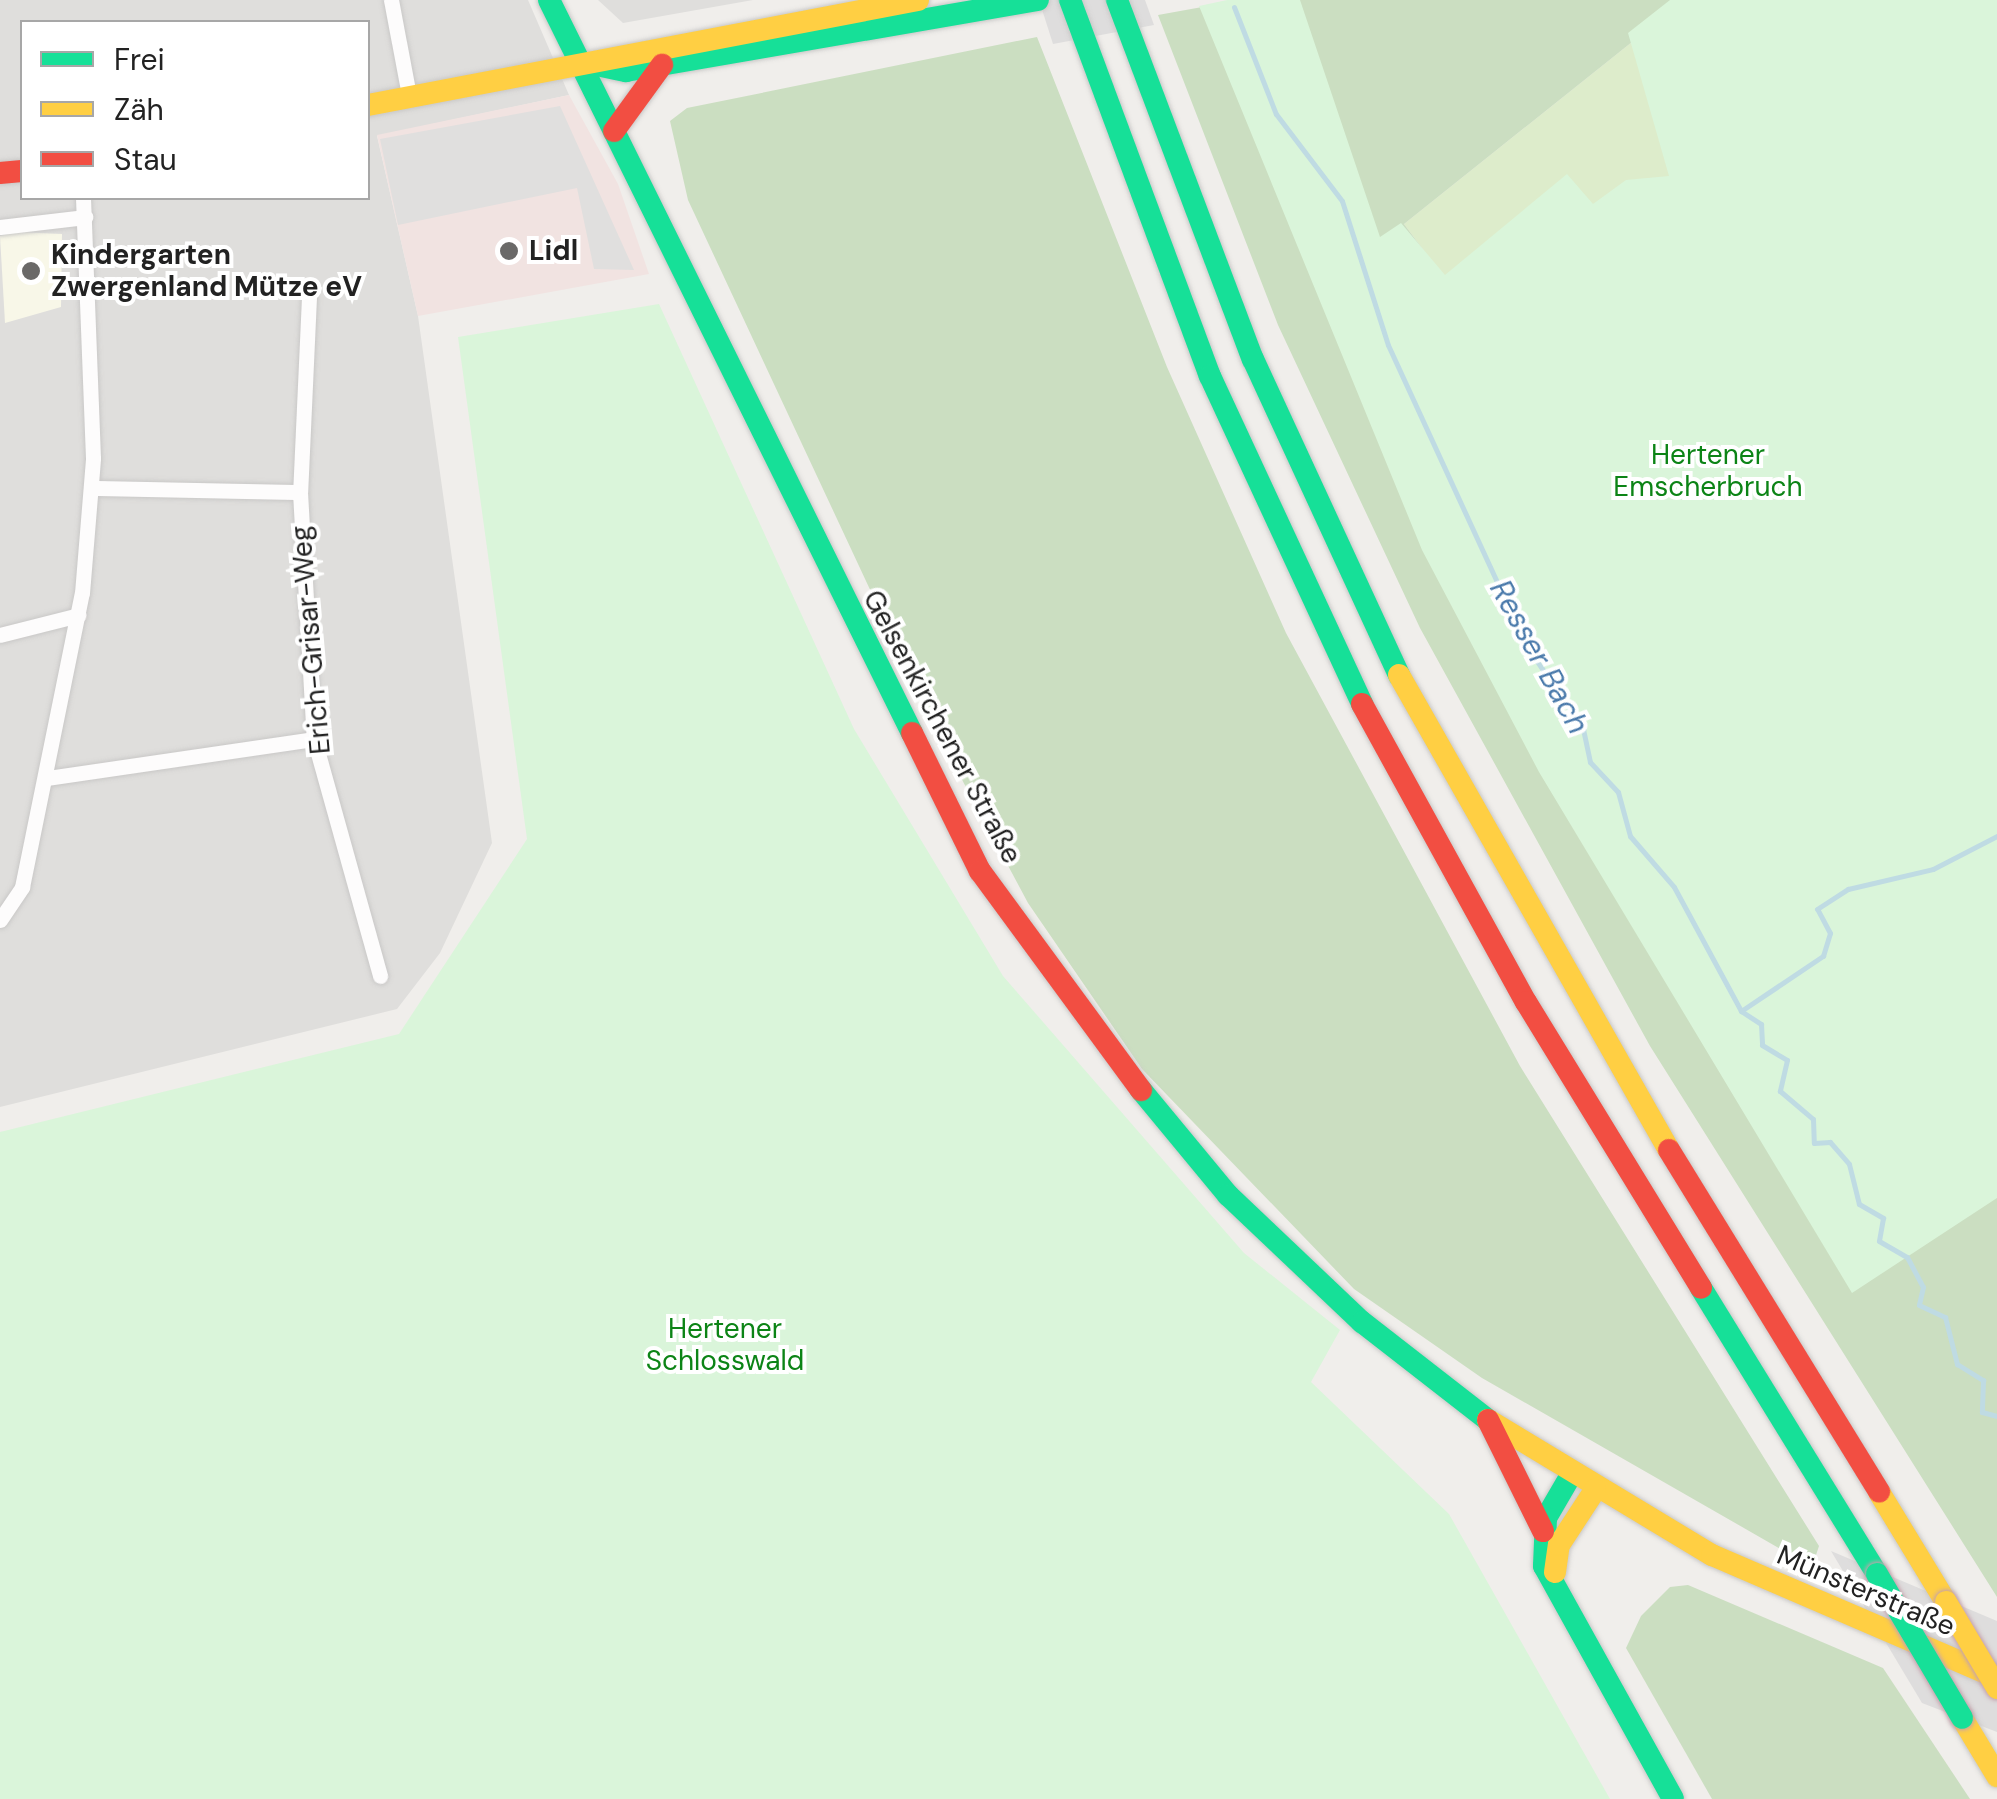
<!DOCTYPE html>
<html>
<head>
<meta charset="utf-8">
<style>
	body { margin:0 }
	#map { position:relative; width:1997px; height:1799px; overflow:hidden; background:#f0eeeb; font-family:"DM Sans",sans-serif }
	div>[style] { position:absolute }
	.residential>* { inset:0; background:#dfdedc }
	.commercial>* { inset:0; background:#f1e3e1 }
	.education>* { inset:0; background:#f8f7e8 }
	.grass>* { inset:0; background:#ddeccb }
	.forest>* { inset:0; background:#cbdec1 }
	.park>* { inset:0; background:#daf5da }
	.parking>* { inset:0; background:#e0dfde }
	.pier>* { inset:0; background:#dedddd }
	.stream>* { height:5px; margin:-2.5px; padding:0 2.5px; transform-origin:2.5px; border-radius:2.5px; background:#bfdbe3 }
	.roads { filter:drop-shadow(0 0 2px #c9c8c7) drop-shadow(0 0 2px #c9c8c7) }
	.street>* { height:15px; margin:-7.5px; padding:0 7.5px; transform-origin:7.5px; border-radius:7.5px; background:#fdfcfc }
	.fast>* { height:22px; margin:-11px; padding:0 11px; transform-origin:11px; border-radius:11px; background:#16e098 }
	.slow>* { height:22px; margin:-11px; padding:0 11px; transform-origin:11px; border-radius:11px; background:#ffcf43 }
	.jam>* { height:22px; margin:-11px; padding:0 11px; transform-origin:11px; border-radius:11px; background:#f24e42 }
	.bridges { filter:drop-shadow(0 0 2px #c5a2ac) drop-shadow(0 0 2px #c5a2ac) }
	.fast-bridge>* { height:22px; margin:-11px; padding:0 11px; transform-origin:11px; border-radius:11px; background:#16e098 }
	.slow-bridge>* { height:22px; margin:-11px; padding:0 11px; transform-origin:11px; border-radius:11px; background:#ffcf43 }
	.dots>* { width:28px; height:28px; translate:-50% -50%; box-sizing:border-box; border:5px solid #fff; border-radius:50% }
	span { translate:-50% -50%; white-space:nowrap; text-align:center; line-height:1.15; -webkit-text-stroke:8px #fff; paint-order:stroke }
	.poi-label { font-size:28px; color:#222; font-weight:700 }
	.left { translate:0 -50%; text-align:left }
	.park-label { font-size:28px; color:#0c8416 }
	.street-label { font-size:28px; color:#222 }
	.water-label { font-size:30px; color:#4a7aab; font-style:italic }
	.legend { position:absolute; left:20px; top:20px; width:350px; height:180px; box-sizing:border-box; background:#fff; border:2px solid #a7a7a7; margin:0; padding:12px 18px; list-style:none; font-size:30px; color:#222 }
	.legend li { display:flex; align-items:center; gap:20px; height:50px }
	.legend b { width:50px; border:2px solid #a7a7a7 }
</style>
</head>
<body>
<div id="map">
	<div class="residential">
		<i style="clip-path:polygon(evenodd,0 0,528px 0,569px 95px,377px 136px,418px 316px,492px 843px,440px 953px,397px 1009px,0 1107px,0 0,22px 22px,368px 22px,368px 198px,22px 198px,22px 22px)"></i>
		<i style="clip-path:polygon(598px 0,753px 0,623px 23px)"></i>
	</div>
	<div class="commercial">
		<i style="clip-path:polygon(569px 95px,618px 184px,649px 274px,418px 316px,377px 135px)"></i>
	</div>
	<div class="education">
		<i style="clip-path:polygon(16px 232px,62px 234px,61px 307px,5px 323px,0 236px)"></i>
	</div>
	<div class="grass">
		<i style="clip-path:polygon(1637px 38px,1692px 176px,1445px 279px,1404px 224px)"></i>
	</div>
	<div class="forest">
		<i style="clip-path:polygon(evenodd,1241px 0,1997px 0,1997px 1597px,1650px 1046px,1420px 628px,1278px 325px,1158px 15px,1241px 0,1637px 38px,1691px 176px,1445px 279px,1404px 224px,1637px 38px)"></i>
		<i style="clip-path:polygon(1037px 37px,1167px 367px,1286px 633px,1520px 1066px,1819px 1546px,1812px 1567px,1482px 1378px,1354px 1289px,1142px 1069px,1028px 903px,937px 733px,688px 200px,670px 121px,687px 108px)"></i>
		<i style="clip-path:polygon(1688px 1585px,1883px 1668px,1970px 1799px,1712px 1799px,1626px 1648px,1641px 1616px,1670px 1587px)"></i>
	</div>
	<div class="park">
		<i style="clip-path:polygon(1227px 0,1300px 0,1380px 237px,1401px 223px,1445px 275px,1567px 174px,1593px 204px,1626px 180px,1669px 176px,1628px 33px,1670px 0,1997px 0,1997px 1198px,1852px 1293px,1539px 772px,1422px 550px,1199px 6px)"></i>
		<i style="clip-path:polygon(659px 304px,854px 729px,1003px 976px,1244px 1253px,1340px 1330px,1311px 1382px,1449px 1514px,1610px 1799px,0 1799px,0 1132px,399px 1034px,527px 839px,458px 337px)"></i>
	</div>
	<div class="parking">
		<i style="clip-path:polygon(560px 106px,634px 270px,594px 269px,577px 188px,398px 225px,380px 139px)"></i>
	</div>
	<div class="pier">
		<i style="clip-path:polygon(1039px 0,1145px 0,1154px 25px,1053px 44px)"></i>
		<i style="clip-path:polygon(1831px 1551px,1997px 1621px,1997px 1732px,1922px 1703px)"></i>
	</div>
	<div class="stream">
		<i style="left:1234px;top:7px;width:115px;rotate:68.6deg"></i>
		<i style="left:1276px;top:114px;width:109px;rotate:52.8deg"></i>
		<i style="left:1342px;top:201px;width:151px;rotate:72.3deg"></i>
		<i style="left:1388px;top:345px;width:330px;rotate:65.3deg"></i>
		<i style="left:1526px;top:645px;width:102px;rotate:55.8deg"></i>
		<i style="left:1583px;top:729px;width:34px;rotate:78deg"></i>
		<i style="left:1590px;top:762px;width:41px;rotate:47deg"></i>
		<i style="left:1618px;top:792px;width:46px;rotate:74.7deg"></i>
		<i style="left:1630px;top:836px;width:67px;rotate:49.2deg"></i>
		<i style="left:1674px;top:887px;width:141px;rotate:61.6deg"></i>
		<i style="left:1741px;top:1011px;width:24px;rotate:33deg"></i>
		<i style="left:1761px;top:1024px;width:21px;rotate:87deg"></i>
		<i style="left:1762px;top:1045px;width:29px;rotate:31deg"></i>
		<i style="left:1787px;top:1060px;width:32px;rotate:103deg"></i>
		<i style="left:1780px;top:1091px;width:43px;rotate:40.3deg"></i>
		<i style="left:1813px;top:1119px;width:24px;rotate:88deg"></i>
		<i style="left:1814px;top:1143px;width:16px;rotate:-4deg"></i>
		<i style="left:1830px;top:1142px;width:29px;rotate:49deg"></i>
		<i style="left:1849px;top:1164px;width:41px;rotate:76deg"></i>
		<i style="left:1859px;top:1204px;width:28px;rotate:30deg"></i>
		<i style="left:1883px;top:1218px;width:23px;rotate:100deg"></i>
		<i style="left:1879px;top:1241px;width:32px;rotate:30deg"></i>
		<i style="left:1907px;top:1257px;width:34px;rotate:62deg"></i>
		<i style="left:1923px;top:1287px;width:18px;rotate:103deg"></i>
		<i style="left:1919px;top:1305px;width:29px;rotate:25deg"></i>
		<i style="left:1945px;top:1317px;width:49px;rotate:75.7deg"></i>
		<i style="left:1957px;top:1364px;width:31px;rotate:32deg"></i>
		<i style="left:1983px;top:1380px;width:32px;rotate:92deg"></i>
		<i style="left:1982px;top:1412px;width:16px;rotate:15deg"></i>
		<i style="left:1741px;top:1011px;width:99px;rotate:-33.9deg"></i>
		<i style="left:1823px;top:956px;width:24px;rotate:-73deg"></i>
		<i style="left:1830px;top:933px;width:27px;rotate:-118deg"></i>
		<i style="left:1817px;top:909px;width:37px;rotate:-33deg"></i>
		<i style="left:1848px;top:889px;width:87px;rotate:-13.2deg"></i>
		<i style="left:1933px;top:869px;width:72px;rotate:-27.3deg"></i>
	</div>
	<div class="roads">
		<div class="street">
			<i style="left:391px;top:0;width:97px;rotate:79.3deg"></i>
			<i style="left:0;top:227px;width:86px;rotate:-6.7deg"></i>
			<i style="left:309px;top:297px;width:195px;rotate:92.6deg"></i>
			<i style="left:300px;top:492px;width:247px;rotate:86.8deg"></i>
			<i style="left:314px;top:739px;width:246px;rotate:74.4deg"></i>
			<i style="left:92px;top:488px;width:208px;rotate:1.1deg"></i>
			<i style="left:0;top:635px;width:81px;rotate:-14.2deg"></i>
			<i style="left:47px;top:778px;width:270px;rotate:-8.3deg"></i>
			<i style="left:0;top:920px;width:40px;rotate:-56deg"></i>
			<i style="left:22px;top:887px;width:300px;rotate:-78.5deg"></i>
			<i style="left:82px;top:593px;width:135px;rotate:-85.3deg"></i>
			<i style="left:93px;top:458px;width:260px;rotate:-92.2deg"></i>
		</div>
		<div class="fast">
			<i style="left:549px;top:0;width:818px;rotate:63.65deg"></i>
			<i style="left:1070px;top:0;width:401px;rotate:69.6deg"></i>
			<i style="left:1210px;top:376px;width:362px;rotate:65.1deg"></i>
			<i style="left:1117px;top:0;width:384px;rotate:69.3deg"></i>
			<i style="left:1253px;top:359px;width:348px;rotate:65.2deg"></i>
			<i style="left:587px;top:63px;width:40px;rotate:12deg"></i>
			<i style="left:626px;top:71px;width:418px;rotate:-9.8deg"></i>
			<i style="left:1141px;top:1090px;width:136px;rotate:50.4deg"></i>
			<i style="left:1228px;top:1195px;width:185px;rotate:43.5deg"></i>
			<i style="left:1362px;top:1322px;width:160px;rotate:37.9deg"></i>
			<i style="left:1701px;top:1288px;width:336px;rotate:58.4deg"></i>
			<i style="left:1571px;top:1475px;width:50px;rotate:120.2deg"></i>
			<i style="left:1546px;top:1518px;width:48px;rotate:92.4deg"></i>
			<i style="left:1544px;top:1566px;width:266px;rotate:61deg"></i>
		</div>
		<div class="slow">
			<i style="left:368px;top:105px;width:560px;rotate:-10.81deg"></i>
			<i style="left:1399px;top:675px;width:546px;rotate:60.39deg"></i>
			<i style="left:1488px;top:1420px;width:262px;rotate:31.1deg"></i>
			<i style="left:1712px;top:1555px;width:310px;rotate:23.3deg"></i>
			<i style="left:1879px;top:1492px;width:129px;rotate:58.7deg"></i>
			<i style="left:1555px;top:1572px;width:27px;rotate:-82deg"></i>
			<i style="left:1559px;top:1545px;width:66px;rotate:-56.8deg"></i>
			<i style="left:1962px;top:1718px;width:68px;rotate:58.9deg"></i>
		</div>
		<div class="jam">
			<i style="left:614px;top:131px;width:82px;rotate:-54deg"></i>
			<i style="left:0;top:173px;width:22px;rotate:-5deg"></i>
			<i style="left:1362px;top:704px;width:340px;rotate:61.2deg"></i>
			<i style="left:1526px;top:1002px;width:335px;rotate:58.5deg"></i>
			<i style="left:912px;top:733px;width:154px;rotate:63.8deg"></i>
			<i style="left:980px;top:871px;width:272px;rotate:53.7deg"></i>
			<i style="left:1669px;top:1150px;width:401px;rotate:58.4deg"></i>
			<i style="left:1488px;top:1420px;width:124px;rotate:63.6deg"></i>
		</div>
	</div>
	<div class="bridges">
		<div class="fast-bridge">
			<i style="left:1877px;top:1574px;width:167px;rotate:59.4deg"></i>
		</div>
		<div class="slow-bridge">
			<i style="left:1946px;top:1602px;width:100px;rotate:59.3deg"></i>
		</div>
	</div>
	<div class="dots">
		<i style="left:509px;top:251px;background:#6a6968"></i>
		<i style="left:31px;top:271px;background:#6a6968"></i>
	</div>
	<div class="poi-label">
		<span class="left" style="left:529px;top:251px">Lidl</span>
		<span class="left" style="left:51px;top:271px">Kindergarten<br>Zwergenland Mütze eV</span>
	</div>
	<div class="park-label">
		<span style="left:1708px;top:471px">Hertener<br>Emscherbruch</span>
		<span style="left:725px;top:1345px">Hertener<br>Schlosswald</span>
	</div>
	<div class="street-label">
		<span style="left:311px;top:640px;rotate:-95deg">Erich-Grisar-Weg</span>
		<span style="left:942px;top:727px;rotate:62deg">Gelsenkirchener Straße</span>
		<span style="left:1866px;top:1591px;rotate:23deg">Münsterstraße</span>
	</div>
	<div class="water-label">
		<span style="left:1539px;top:657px;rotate:61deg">Resser Bach</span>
	</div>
	<ul class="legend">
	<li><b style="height:12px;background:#16e098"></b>Frei</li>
	<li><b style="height:12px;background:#ffcf43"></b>Zäh</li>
	<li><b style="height:12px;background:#f24e42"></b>Stau</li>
	</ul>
</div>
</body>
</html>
